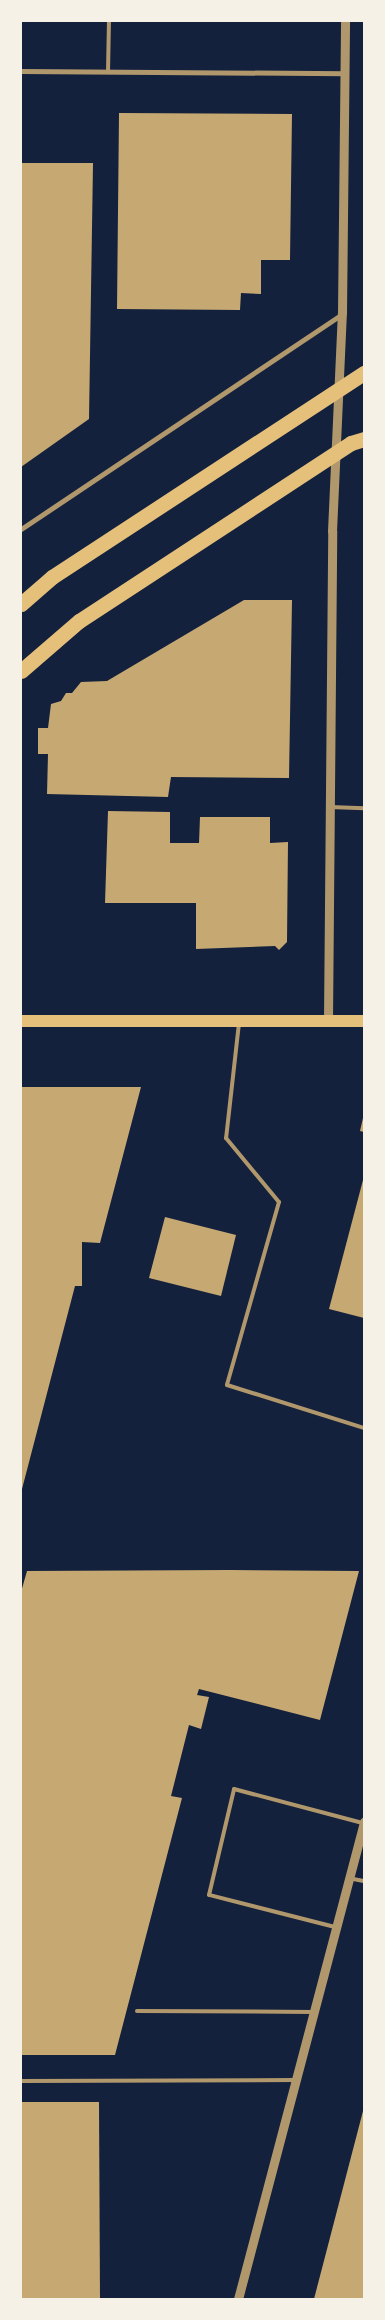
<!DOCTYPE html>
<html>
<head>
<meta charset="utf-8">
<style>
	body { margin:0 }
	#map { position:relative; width:385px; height:2320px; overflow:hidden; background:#14213d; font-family:"DejaVu Sans",sans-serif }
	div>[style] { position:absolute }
	.building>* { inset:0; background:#c6a872 }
	.service>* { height:4px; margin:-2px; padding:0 2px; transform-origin:2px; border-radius:2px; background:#b1986c }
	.minor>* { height:5px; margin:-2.5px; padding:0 2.5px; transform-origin:2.5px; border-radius:2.5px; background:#b1986c }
	.tertiary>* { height:9px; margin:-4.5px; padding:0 4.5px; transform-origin:4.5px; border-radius:4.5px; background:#b1986c }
	.primary>* { height:12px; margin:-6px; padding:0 6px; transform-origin:6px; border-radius:6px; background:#e5c07b }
	.motorway>* { height:15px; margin:-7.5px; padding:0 7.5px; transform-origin:7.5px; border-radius:7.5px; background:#e5c07b }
	span { translate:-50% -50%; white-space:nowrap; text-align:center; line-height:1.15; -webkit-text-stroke:4px #f6f1e7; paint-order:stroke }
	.frame { position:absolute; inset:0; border:22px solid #f6f1e7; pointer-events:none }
</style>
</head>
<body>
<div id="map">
	<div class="building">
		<i style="clip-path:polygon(119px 113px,292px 114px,290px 260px,261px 260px,261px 294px,241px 293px,240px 310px,117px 309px)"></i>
		<i style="clip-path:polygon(21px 163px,93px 163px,89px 419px,21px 467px)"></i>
		<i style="clip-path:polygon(244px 600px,292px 600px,289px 778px,171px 777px,168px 797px,47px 794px,48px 754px,38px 754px,38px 728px,48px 728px,51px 704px,61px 701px,66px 693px,72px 693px,81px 682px,107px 681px)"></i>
		<i style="clip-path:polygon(108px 811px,170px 812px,170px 843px,199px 843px,200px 817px,270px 817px,270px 843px,288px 842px,287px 942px,279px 950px,275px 946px,196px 949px,196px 903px,105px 903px)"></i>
		<i style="clip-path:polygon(21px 1087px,141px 1087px,100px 1243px,82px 1242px,82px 1286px,75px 1286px,22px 1489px)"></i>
		<i style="clip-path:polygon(363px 1118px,364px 1118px,364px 1132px,360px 1131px)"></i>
		<i style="clip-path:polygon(363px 1180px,364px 1180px,364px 1318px,329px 1309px)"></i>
		<i style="clip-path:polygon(165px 1217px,236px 1235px,221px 1296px,149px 1278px)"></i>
		<i style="clip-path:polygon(230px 1570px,359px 1571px,320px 1720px,199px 1689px,197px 1695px,209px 1697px,201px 1729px,189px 1725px,171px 1796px,182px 1798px,115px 2055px,21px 2055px,21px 1592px,27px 1571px)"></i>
		<i style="clip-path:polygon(21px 2102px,99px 2102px,100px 2299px,21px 2299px)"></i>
		<i style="clip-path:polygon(363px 2111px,364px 2299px,314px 2299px)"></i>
	</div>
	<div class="service">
		<i style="left:108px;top:72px;width:51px;rotate:-88.9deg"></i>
		<i style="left:330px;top:807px;width:34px;rotate:2deg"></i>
		<i style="left:239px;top:1023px;width:116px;rotate:96.4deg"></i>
		<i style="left:226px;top:1138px;width:83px;rotate:50.4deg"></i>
		<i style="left:279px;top:1202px;width:190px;rotate:105.9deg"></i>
		<i style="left:227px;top:1385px;width:144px;rotate:17.4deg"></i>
		<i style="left:348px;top:1878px;width:16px;rotate:11deg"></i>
		<i style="left:335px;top:1927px;width:130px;rotate:-165.7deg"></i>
		<i style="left:209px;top:1895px;width:109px;rotate:-76.7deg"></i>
		<i style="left:234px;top:1789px;width:133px;rotate:14.8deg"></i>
		<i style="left:137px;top:2011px;width:176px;rotate:0.3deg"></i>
		<i style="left:21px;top:2081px;width:275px;rotate:-0.2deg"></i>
	</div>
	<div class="minor">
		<i style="left:21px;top:71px;width:324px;rotate:0.4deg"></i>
		<i style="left:21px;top:529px;width:386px;rotate:-33.8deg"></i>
	</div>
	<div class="tertiary">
		<i style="left:328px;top:1020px;width:489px;rotate:-89.5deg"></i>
		<i style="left:332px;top:531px;width:218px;rotate:-87.4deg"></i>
		<i style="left:342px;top:313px;width:292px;rotate:-89.4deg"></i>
		<i style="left:238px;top:2299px;width:494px;rotate:-75.2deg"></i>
	</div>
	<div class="primary">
		<i style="left:21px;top:1021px;width:343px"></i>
	</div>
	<div class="motorway">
		<i style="left:21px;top:604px;width:41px;rotate:-41.1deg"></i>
		<i style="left:52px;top:577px;width:373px;rotate:-33.2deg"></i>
		<i style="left:21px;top:671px;width:77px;rotate:-40.8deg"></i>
		<i style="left:79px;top:621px;width:325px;rotate:-33.2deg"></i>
		<i style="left:351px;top:443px;width:14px;rotate:-17deg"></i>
	</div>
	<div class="frame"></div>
</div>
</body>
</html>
